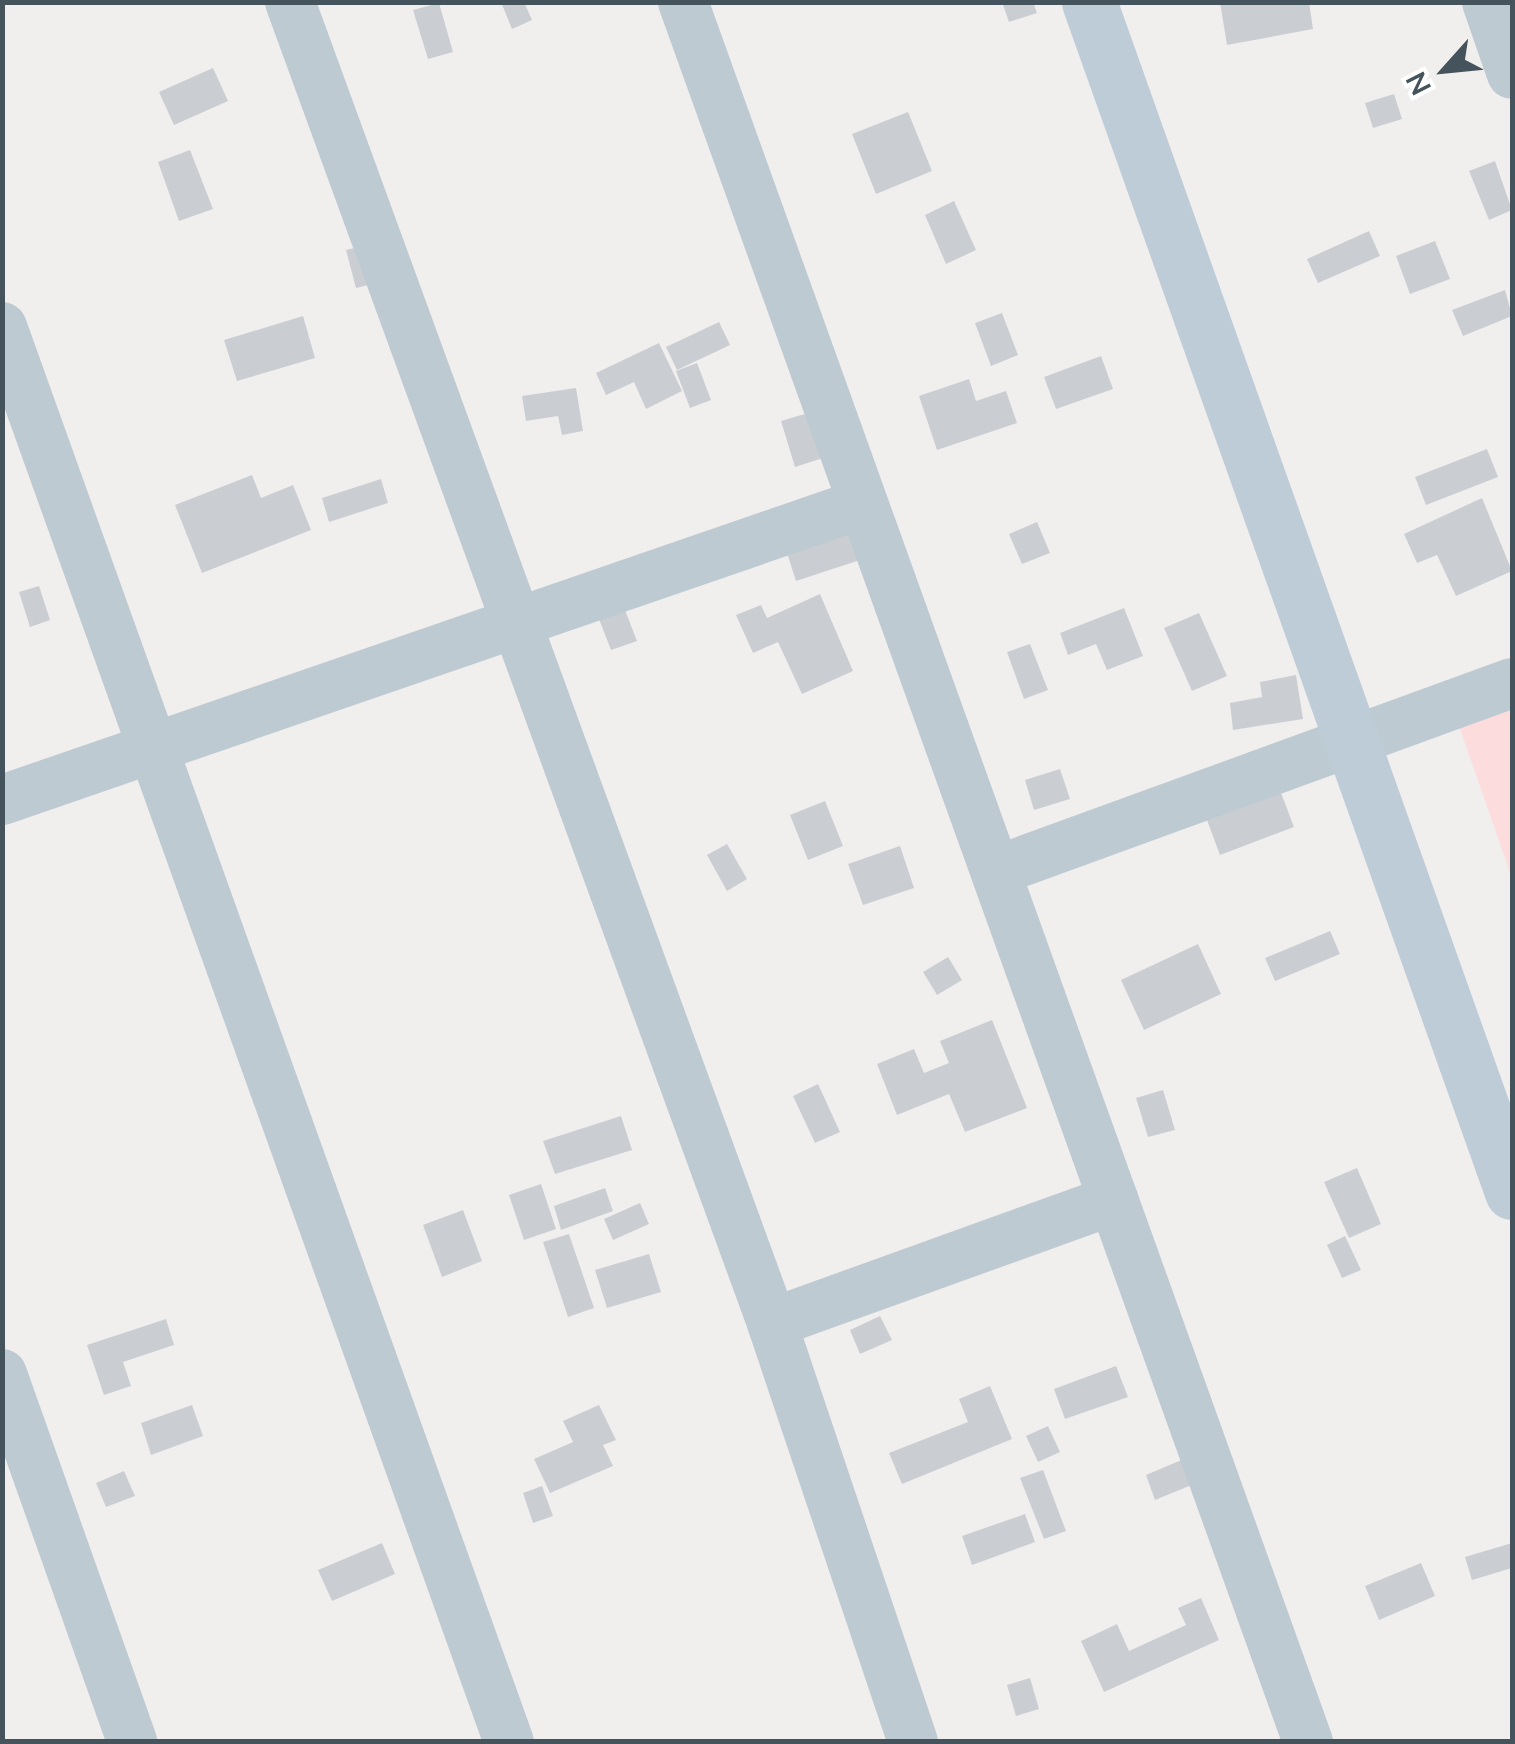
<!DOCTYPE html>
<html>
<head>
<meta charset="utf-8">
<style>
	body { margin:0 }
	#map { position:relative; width:1515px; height:1744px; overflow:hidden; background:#f1eeee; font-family:Mulish,sans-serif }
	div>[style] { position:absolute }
	.medical>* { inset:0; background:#fcdcdd }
	.building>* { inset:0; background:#caced3 }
	.street>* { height:50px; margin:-25px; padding:0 25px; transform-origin:25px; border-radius:25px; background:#bdcad1 }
	.secondary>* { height:55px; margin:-27.5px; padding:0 27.5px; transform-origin:27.5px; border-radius:27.5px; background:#bdccd6 }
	span { translate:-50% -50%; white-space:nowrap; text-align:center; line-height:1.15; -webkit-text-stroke:8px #fff; paint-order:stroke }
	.frame { position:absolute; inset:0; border:5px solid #45545c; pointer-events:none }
	.north { position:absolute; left:1395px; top:20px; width:100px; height:100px; -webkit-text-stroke:8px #fff; paint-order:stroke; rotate:243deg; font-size:28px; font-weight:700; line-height:40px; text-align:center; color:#45545c }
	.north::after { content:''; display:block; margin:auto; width:35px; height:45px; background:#45545c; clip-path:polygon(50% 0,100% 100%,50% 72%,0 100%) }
</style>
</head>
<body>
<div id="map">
	<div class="medical">
		<i style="clip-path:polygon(1512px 707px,1512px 878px,1459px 726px)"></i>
	</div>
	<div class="building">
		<i style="clip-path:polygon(501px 2px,524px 2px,532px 20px,512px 29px)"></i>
		<i style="clip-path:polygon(1002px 2px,1033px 2px,1037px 13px,1009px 22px)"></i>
		<i style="clip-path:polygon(1220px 2px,1309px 2px,1313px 29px,1227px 45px)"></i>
		<i style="clip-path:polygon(439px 3px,453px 52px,428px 59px,413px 10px)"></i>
		<i style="clip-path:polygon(213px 68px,228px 101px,174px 125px,159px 92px)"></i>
		<i style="clip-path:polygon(1394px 94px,1402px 119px,1373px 128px,1365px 103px)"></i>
		<i style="clip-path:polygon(908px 112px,932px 171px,876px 194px,852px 134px)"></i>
		<i style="clip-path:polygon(190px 150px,213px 209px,179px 221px,158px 162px)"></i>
		<i style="clip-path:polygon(1495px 161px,1512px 210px,1489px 220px,1469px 171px)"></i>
		<i style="clip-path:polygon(954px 201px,976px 250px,946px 264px,925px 215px)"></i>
		<i style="clip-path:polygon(1369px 231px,1380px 256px,1318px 283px,1307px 259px)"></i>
		<i style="clip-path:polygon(1435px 241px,1450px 279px,1410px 294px,1396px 256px)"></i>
		<i style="clip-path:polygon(363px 246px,372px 284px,356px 288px,346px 250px)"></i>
		<i style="clip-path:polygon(1505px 290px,1512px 316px,1463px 336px,1452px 310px)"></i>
		<i style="clip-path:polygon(1002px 313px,1018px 355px,991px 366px,975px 323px)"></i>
		<i style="clip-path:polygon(303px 316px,315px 358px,237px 381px,224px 340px)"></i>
		<i style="clip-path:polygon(719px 322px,730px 345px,677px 370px,666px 347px)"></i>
		<i style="clip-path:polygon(659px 343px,682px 391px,646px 409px,634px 382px,606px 395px,596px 373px)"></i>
		<i style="clip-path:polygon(1101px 356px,1113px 389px,1056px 409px,1044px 377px)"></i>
		<i style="clip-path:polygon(697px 363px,711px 400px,690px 408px,676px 371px)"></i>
		<i style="clip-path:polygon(969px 379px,976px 401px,1006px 391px,1017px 423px,937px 450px,919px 396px)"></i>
		<i style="clip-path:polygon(576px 388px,583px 431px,562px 435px,558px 416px,526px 421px,522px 396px)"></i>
		<i style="clip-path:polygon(815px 411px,829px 456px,795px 467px,781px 421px)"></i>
		<i style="clip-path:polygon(1487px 449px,1498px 477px,1426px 505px,1415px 477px)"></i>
		<i style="clip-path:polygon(252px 475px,261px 498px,293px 485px,311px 530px,202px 573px,175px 505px)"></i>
		<i style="clip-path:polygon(381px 479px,388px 503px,329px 522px,322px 498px)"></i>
		<i style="clip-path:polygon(1482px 498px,1512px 571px,1456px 596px,1437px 555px,1417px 563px,1404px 534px)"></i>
		<i style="clip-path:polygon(1037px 522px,1050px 553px,1022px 564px,1009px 534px)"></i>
		<i style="clip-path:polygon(851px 532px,860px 560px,796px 581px,787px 553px)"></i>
		<i style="clip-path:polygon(39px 586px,50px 620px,30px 627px,19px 592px)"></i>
		<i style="clip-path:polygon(820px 594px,853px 671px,802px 694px,778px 642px,753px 653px,736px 615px,761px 605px,767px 618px)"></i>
		<i style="clip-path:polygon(1124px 608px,1143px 656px,1107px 670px,1096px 644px,1068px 655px,1060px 633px)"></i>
		<i style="clip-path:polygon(625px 610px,637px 641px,611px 650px,599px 619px)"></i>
		<i style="clip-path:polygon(1199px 613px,1227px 676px,1192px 691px,1164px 628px)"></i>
		<i style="clip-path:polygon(1030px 644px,1048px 690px,1024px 699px,1007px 652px)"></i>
		<i style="clip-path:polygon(1296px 675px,1303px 719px,1233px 730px,1230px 703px,1262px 697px,1260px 682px)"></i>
		<i style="clip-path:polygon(1060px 769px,1070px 799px,1034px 810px,1025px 780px)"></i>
		<i style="clip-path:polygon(1278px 785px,1294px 827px,1220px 855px,1204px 812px)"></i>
		<i style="clip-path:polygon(825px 801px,843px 846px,808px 860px,790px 815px)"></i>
		<i style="clip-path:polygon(727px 844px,747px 879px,727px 891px,707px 855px)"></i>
		<i style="clip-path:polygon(900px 846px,914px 888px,863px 905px,848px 864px)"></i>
		<i style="clip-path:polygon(1330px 931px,1340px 954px,1275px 981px,1265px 958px)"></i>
		<i style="clip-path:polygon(1198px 944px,1221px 994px,1144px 1030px,1121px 980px)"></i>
		<i style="clip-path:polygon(948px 957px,962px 980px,937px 995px,923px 972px)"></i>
		<i style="clip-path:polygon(992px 1020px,1027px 1108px,965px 1132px,949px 1094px,897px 1115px,877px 1064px,914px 1049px,924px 1073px,949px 1063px,940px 1041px)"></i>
		<i style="clip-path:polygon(818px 1084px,840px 1132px,815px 1143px,793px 1096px)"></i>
		<i style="clip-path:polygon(1163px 1090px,1175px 1130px,1148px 1137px,1136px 1098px)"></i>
		<i style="clip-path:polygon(621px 1116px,632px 1150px,555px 1174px,543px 1141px)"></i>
		<i style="clip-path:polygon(1357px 1168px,1381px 1224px,1349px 1238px,1324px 1182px)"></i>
		<i style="clip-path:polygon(541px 1184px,556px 1229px,524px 1240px,509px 1195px)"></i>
		<i style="clip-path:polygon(605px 1188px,613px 1211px,561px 1230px,554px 1206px)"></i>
		<i style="clip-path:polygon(640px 1203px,649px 1224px,613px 1240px,604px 1219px)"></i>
		<i style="clip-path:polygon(463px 1210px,482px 1261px,442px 1277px,423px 1225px)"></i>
		<i style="clip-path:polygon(569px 1234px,594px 1308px,568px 1317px,543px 1242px)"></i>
		<i style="clip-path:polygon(1345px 1236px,1361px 1270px,1342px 1278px,1327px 1245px)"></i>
		<i style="clip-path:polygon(649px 1254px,661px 1292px,607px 1308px,595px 1270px)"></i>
		<i style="clip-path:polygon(880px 1316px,892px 1340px,860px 1354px,850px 1330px)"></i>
		<i style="clip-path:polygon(166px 1319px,174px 1345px,123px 1362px,131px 1386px,104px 1395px,87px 1345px)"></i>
		<i style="clip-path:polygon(1116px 1366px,1128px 1397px,1065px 1419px,1054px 1389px)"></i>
		<i style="clip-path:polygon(990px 1386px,1012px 1439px,902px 1484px,889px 1453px,968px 1422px,959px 1399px)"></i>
		<i style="clip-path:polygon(192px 1405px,203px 1436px,151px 1455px,141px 1423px)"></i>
		<i style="clip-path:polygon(599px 1405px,616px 1440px,603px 1445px,613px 1466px,550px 1493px,534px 1459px,573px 1442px,563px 1421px)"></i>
		<i style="clip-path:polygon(1048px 1426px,1060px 1452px,1038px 1462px,1026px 1436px)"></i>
		<i style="clip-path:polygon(1184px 1459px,1194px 1484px,1155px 1500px,1146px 1475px)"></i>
		<i style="clip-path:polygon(1043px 1470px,1066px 1531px,1044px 1539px,1020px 1478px)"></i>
		<i style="clip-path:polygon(124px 1471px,135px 1496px,106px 1507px,96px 1483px)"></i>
		<i style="clip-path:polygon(542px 1486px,553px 1516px,533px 1523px,523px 1493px)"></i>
		<i style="clip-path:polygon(1025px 1514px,1035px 1542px,972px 1565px,962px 1536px)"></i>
		<i style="clip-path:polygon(382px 1543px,395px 1574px,332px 1601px,318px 1570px)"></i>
		<i style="clip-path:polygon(1512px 1543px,1512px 1568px,1472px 1580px,1465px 1557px)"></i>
		<i style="clip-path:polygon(1421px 1563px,1435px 1596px,1379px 1620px,1365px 1586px)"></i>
		<i style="clip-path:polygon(1201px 1598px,1219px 1640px,1104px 1692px,1081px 1641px,1117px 1624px,1129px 1651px,1186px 1625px,1178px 1608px)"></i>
		<i style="clip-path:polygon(1030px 1678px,1039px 1709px,1016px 1716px,1007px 1685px)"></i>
	</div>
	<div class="street">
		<i style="left:290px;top:2px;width:1406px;rotate:69.95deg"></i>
		<i style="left:772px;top:1323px;width:442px;rotate:71.4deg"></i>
		<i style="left:683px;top:2px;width:1849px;rotate:70.24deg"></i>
		<i style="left:1487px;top:2px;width:76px;rotate:70.9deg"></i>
		<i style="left:2px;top:327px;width:1503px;rotate:70.29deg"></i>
		<i style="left:2px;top:800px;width:909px;rotate:-19.01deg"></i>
		<i style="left:996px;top:871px;width:549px;rotate:-20.02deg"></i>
		<i style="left:772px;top:1323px;width:363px;rotate:-19.8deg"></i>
		<i style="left:2px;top:1374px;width:390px;rotate:70.5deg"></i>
	</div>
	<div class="secondary">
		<i style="left:1089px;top:2px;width:1263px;rotate:70.43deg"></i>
	</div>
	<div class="frame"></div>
	<div class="north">N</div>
</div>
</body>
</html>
